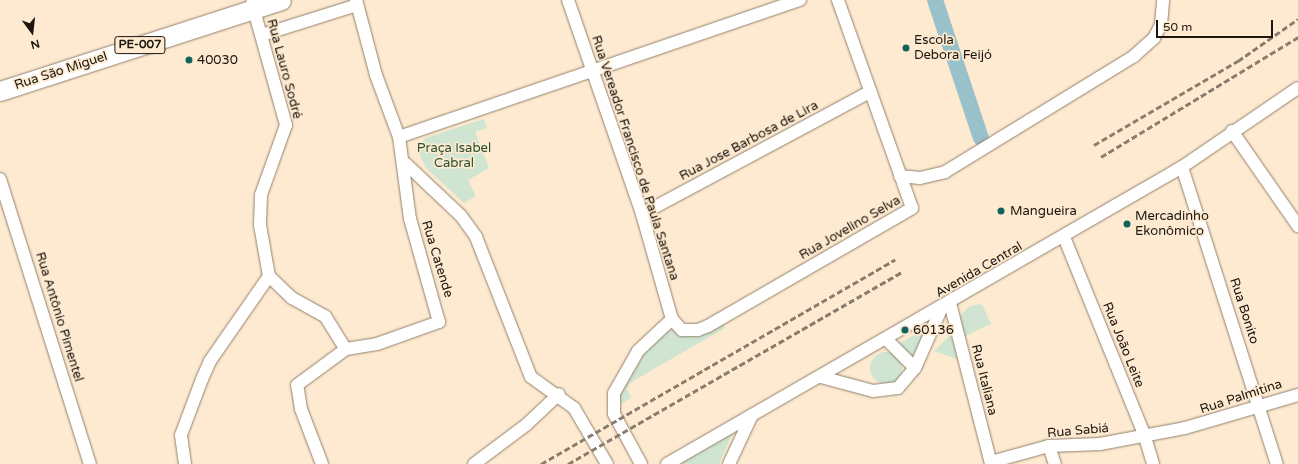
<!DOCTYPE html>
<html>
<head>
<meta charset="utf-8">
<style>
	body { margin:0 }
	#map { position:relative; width:1298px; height:464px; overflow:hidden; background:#feead1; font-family:"Varela Round",sans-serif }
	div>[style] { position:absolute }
	.green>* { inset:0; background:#cfe5d1 }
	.round { border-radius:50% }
	.canal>* { height:16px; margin:-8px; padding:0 8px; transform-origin:8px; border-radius:8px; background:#98c1ca }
	.roads { filter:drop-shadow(0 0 1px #92806a) drop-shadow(0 0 1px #92806a) }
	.minor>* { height:12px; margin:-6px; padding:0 6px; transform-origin:6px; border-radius:6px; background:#fff }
	.primary>* { height:19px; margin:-9.5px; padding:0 9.5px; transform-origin:9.5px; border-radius:9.5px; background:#fff }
	.rail>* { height:3px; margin-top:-1.5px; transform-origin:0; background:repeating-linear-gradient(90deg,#897c6c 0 6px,transparent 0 9px) }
	.dots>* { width:11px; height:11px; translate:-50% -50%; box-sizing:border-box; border:2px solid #feead1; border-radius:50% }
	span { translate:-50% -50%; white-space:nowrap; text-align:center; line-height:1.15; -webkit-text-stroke:3.5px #feead1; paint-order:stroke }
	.shield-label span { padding:1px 3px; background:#feead1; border:1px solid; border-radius:3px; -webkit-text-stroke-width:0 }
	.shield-label { font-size:12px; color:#1c160d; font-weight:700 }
	.poi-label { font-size:13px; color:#1c160d }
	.left { translate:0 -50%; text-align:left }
	.street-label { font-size:13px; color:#1c160d }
	.park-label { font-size:13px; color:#27512f }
	.north { position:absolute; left:12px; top:12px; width:40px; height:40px; -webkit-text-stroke:3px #feead1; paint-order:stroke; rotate:165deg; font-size:11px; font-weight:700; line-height:16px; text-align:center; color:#1c160d }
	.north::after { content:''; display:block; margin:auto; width:14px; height:18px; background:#1c160d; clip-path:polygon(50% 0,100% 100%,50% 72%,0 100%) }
	.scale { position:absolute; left:1156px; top:20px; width:117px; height:18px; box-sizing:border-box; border:2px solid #1c160d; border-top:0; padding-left:5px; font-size:12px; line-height:14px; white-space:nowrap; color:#1c160d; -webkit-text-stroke:3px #feead1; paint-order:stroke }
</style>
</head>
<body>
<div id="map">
	<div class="green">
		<i style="clip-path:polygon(484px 119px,487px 128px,475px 132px,489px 168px,468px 180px,476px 196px,464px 203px,426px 168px,417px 149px,425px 138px)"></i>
		<i style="clip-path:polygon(982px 304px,991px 324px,963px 337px,958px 327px,961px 315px,970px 306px)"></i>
		<i style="clip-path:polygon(722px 323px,725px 328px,630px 383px,627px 389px,631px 398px,616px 407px,617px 376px,667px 331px)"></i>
		<i style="clip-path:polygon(927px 328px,930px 330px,912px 357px,898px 344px)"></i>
		<i style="clip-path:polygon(949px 336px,951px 337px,960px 360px,934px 351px)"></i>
		<i class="round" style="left:870px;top:352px;width:32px;height:32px"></i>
		<i style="clip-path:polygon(733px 432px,719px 464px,676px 464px)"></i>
	</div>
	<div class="canal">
		<i style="left:935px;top:0;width:145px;rotate:71.6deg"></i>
	</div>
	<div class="roads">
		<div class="minor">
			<i style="left:568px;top:0;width:226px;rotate:70.9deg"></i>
			<i style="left:642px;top:214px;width:109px;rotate:74.1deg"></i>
			<i style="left:672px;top:319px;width:47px;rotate:136.7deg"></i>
			<i style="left:638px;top:351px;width:48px;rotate:119.7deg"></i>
			<i style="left:614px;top:393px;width:21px;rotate:90deg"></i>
			<i style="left:614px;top:414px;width:57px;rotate:61.6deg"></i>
			<i style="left:252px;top:3px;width:127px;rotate:74.4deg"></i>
			<i style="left:286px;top:125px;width:74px;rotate:109.7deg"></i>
			<i style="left:261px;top:195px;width:30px;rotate:92deg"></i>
			<i style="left:260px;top:225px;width:52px;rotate:80deg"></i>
			<i style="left:269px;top:276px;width:32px;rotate:44deg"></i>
			<i style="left:292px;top:298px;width:38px;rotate:29deg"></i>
			<i style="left:325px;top:316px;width:39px;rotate:58deg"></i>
			<i style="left:262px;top:35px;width:100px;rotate:-17.5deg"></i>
			<i style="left:1232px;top:131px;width:116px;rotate:55.2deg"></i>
			<i style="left:399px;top:137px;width:424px;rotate:-18.9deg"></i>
			<i style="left:405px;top:163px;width:77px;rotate:43.4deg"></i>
			<i style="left:461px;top:216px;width:26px;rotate:54deg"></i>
			<i style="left:476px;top:237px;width:150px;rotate:68.6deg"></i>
			<i style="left:531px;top:377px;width:53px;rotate:35.8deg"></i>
			<i style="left:574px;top:408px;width:65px;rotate:59.5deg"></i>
			<i style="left:1182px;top:167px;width:312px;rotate:72.3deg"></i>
			<i style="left:900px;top:176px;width:20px;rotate:6deg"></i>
			<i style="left:920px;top:178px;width:26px;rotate:-13deg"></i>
			<i style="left:945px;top:172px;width:222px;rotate:-31.5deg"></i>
			<i style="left:1134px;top:56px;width:27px;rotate:-42deg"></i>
			<i style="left:1154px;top:38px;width:15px;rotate:-62deg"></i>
			<i style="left:1161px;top:25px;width:25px;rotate:-85deg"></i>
			<i style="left:0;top:179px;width:299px;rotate:72.5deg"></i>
			<i style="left:642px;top:214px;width:259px;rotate:-28.2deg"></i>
			<i style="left:1064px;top:237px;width:213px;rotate:67.9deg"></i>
			<i style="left:1144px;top:434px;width:31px;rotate:73deg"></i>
			<i style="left:950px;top:303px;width:166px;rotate:75.7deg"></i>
			<i style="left:672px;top:319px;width:15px;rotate:48deg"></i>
			<i style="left:682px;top:330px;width:16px"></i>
			<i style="left:698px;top:330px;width:11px;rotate:-22deg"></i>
			<i style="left:708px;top:326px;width:236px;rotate:-30deg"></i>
			<i style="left:912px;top:208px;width:221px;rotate:-109.6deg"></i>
			<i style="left:886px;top:339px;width:41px;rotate:45deg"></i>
			<i style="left:346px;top:349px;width:31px;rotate:-9deg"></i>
			<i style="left:377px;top:344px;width:66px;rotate:-19.5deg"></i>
			<i style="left:439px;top:322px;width:107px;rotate:-105.7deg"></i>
			<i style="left:410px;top:219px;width:83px;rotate:-97.6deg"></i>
			<i style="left:399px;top:137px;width:66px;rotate:-110.4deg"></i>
			<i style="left:376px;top:75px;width:78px;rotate:-104.9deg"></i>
			<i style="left:821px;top:377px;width:54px;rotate:15.1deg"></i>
			<i style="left:873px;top:391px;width:25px;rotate:-7deg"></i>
			<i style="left:898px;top:388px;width:26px;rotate:-50deg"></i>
			<i style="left:915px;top:368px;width:67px;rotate:-66.1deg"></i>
			<i style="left:1049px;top:446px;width:19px;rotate:72deg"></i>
			<i style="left:991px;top:462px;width:60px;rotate:-15.4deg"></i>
			<i style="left:1049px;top:446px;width:51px;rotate:-2.2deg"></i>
			<i style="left:1100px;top:444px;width:86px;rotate:-10.7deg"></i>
			<i style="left:1185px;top:428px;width:118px;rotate:-16.3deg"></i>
			<i style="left:185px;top:464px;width:29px;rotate:-98deg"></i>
			<i style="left:181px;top:435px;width:60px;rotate:-69.4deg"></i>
			<i style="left:202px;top:379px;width:20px;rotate:-66deg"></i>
			<i style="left:210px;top:361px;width:103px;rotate:-55.2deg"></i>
			<i style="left:322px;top:464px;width:59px;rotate:-110.9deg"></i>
			<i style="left:301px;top:409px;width:24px;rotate:-99deg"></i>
			<i style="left:297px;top:385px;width:61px;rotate:-36.3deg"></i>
			<i style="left:474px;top:464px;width:65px;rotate:-36.9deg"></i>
			<i style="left:526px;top:425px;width:45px;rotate:-43.2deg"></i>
			<i style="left:667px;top:464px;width:595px;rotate:-29.97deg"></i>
			<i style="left:1182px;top:167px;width:140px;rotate:-34.3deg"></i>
			<i style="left:729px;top:464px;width:54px;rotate:-64.9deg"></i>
		</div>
		<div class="primary">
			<i style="left:0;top:91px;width:295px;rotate:-17.9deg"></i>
		</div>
	</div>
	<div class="rail">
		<i style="left:1094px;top:145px;width:167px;rotate:-30.3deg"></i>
		<i style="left:1238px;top:61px;width:73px;rotate:-35deg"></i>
		<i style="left:1101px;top:157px;width:231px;rotate:-31.3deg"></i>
		<i style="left:541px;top:464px;width:409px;rotate:-30deg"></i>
		<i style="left:568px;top:464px;width:385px;rotate:-29.9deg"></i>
	</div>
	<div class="dots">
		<i style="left:906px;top:48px;background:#126260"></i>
		<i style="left:189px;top:60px;background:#126260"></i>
		<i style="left:1001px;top:211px;background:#126260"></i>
		<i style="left:1127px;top:224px;background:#126260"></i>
		<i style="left:905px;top:330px;background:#126260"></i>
	</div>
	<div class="shield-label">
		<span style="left:140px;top:45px">PE-007</span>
	</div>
	<div class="poi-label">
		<span class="left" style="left:914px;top:48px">Escola<br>Debora Feijó</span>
		<span class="left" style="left:197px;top:60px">40030</span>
		<span class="left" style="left:1010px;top:211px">Mangueira</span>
		<span class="left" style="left:1135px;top:224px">Mercadinho<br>Ekonômico</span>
		<span class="left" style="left:913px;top:330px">60136</span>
	</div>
	<div class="street-label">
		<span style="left:284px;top:69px;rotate:75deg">Rua Lauro Sodré</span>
		<span style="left:61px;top:71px;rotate:-18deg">Rua São Miguel</span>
		<span style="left:749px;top:141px;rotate:-28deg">Rua Jose Barbosa de Lira</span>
		<span style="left:635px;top:158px;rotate:72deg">Rua Vereador Francisco de Paula Santana</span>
		<span style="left:850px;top:228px;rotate:-30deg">Rua Jovelino Selva</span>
		<span style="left:437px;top:259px;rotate:73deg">Rua Catende</span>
		<span style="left:979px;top:270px;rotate:-30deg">Avenida Central</span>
		<span style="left:1244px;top:311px;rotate:72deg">Rua Bonito</span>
		<span style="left:59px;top:317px;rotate:73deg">Rua Antônio Pimentel</span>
		<span style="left:1123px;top:345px;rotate:68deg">Rua João Leite</span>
		<span style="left:984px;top:380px;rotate:76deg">Rua Italiana</span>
		<span style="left:1241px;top:397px;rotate:-18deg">Rua Palmitina</span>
		<span style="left:1078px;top:431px;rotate:-5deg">Rua Sabiá</span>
	</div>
	<div class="park-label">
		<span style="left:454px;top:156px">Praça Isabel<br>Cabral</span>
	</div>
	<div class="north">N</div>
	<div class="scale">50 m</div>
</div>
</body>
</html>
